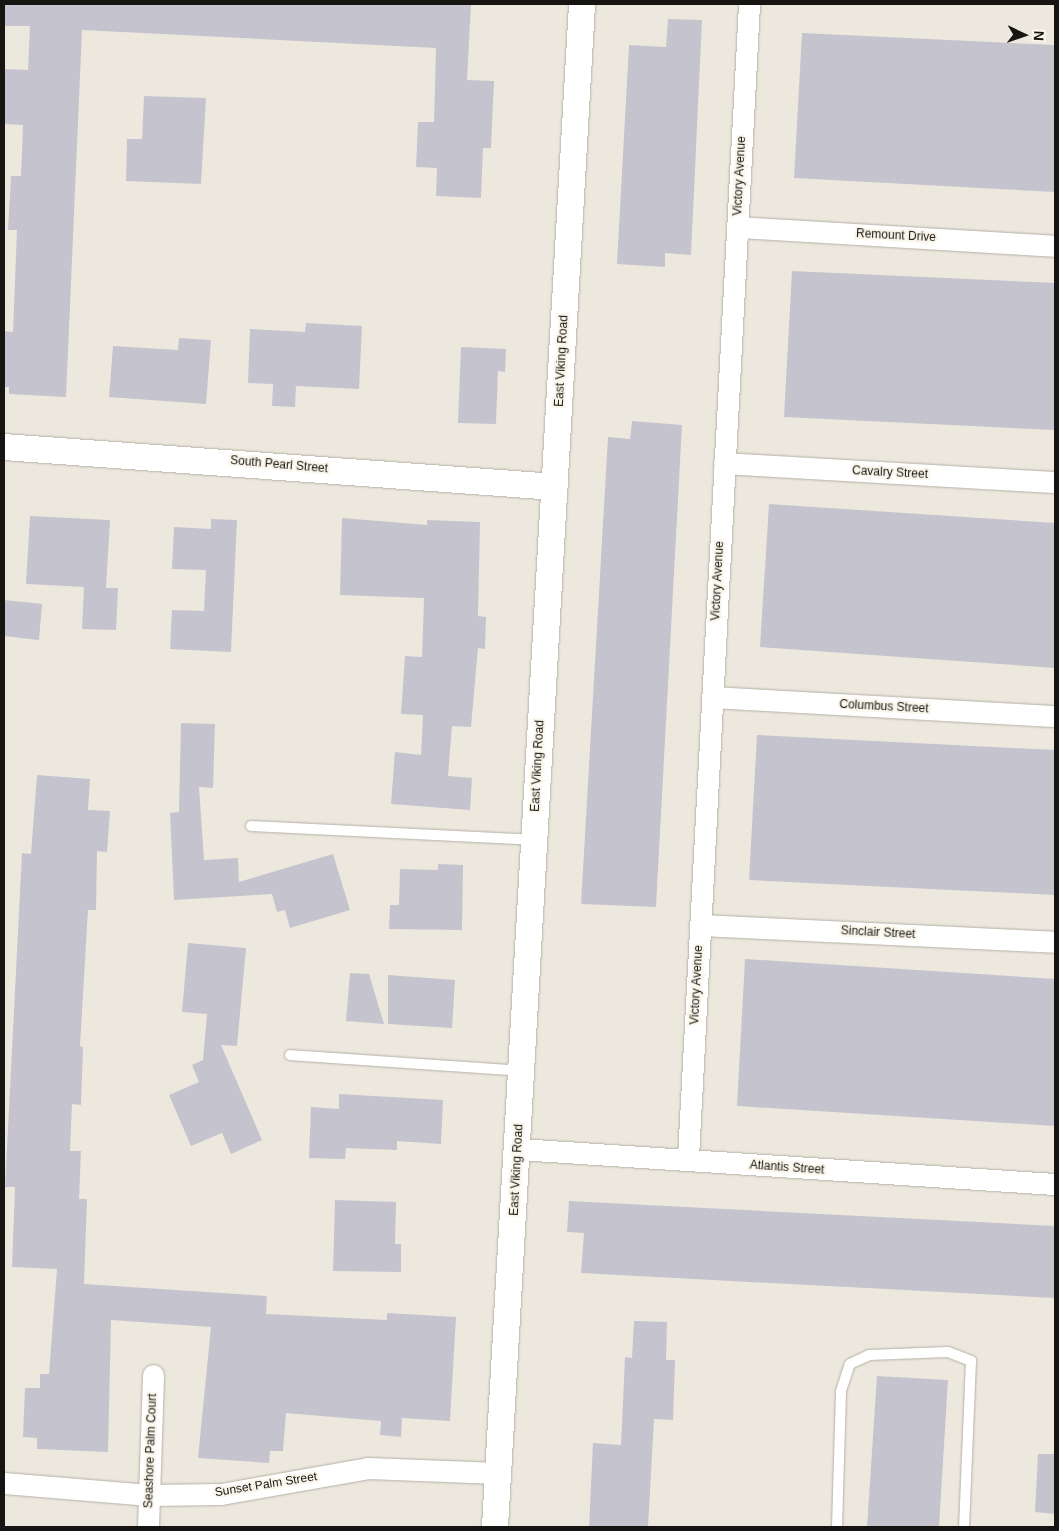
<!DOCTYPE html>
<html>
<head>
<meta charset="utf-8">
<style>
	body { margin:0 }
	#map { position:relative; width:1059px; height:1531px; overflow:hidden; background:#ede8de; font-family:Arial,sans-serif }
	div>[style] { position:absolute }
	.building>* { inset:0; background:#c5c4ce }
	.roads { filter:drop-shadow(0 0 1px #b4b0a6) drop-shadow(0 0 1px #b4b0a6) }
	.service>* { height:10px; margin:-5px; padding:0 5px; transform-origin:5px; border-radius:5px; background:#fff }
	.minor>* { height:21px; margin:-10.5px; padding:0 10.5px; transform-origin:10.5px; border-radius:10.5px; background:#fff }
	.tertiary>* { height:26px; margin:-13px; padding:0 13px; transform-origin:13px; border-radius:13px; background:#fff }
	span { translate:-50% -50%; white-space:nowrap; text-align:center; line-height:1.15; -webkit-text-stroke:4.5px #faf6eb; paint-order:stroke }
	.street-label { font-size:12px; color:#161511 }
	.frame { position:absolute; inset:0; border:5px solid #161511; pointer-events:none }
	.north { position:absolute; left:999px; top:10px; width:50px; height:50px; -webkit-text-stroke:4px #faf6eb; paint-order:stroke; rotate:93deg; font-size:14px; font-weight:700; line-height:20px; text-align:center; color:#161511 }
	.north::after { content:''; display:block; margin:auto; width:18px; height:22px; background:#161511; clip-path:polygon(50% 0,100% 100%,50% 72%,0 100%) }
</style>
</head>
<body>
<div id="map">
	<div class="building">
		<i style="clip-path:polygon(4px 4px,471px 4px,467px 80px,494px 81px,491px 148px,483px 148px,481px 198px,436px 196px,437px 168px,416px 167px,418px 122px,434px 122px,436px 48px,82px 30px,66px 397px,9px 394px,9px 387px,4px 387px,4px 331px,13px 332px,17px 230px,8px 230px,11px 176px,21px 176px,23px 125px,4px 124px,4px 69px,28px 70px,30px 26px,4px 26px)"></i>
		<i style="clip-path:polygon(668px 19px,702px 20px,691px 255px,665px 253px,665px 267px,617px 264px,629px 45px,666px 47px)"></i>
		<i style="clip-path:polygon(802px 33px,1055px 45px,1055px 192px,794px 178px)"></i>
		<i style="clip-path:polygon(144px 96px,206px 98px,201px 184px,126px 181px,127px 139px,142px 139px)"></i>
		<i style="clip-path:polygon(792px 271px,1055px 283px,1055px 430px,784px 417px)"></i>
		<i style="clip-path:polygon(306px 323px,362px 326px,359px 389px,296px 386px,295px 407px,272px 406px,273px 384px,248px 383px,250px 329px,305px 332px)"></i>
		<i style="clip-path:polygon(179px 338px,211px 340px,206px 404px,109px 397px,113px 346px,178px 350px)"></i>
		<i style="clip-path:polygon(461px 347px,506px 349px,505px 372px,498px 371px,496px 424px,458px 423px)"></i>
		<i style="clip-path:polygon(632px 421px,682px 425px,656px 907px,581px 904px,608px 437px,630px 439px)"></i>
		<i style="clip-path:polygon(769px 504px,1055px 523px,1055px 668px,760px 647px)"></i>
		<i style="clip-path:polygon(30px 516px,110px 520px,106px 588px,118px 588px,116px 630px,82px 629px,84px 587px,26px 584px)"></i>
		<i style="clip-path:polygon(342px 518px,427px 525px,427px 520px,480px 522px,478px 616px,486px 617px,485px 649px,478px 648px,471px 727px,452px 726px,448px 776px,472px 778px,470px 810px,391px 804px,395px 752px,421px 755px,423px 715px,401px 714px,405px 656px,422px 657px,424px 598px,340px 595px)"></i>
		<i style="clip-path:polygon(211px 519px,237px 520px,231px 652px,170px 649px,172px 610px,204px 611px,206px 570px,172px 569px,174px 527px,211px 529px)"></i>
		<i style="clip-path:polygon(4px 600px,42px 604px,39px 640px,4px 636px)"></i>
		<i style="clip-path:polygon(181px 723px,215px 724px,213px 788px,199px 787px,204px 860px,238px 858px,239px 882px,333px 854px,350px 910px,290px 928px,285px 910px,277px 912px,272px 894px,174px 900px,170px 813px,179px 812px)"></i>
		<i style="clip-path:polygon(757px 735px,1055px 750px,1055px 895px,749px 880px)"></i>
		<i style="clip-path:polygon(37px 775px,90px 779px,88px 810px,110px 811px,107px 852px,97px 851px,96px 910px,88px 910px,80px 1046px,83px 1047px,81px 1105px,72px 1104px,70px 1151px,81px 1151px,79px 1199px,87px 1199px,84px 1284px,267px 1296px,266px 1314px,387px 1320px,387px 1313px,456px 1317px,450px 1421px,402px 1418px,401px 1437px,380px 1435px,381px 1421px,286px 1413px,283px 1451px,270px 1451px,269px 1463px,198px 1458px,211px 1327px,111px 1320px,108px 1452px,37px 1449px,37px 1438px,23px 1437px,25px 1388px,40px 1388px,40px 1374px,49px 1374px,57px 1269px,12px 1267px,15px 1187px,5px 1187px,22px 853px,31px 854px)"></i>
		<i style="clip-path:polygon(438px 864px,463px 865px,462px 930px,389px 929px,390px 905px,399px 905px,400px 869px,438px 870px)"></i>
		<i style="clip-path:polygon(188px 943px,246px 948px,237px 1046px,221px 1045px,262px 1140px,231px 1154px,222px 1133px,191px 1146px,169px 1095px,199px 1082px,192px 1065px,203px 1060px,207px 1014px,182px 1012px)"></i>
		<i style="clip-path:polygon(745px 959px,1055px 979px,1055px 1126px,737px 1106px)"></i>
		<i style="clip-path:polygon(350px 973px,369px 974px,384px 1024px,346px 1021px)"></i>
		<i style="clip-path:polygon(388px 975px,455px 980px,452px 1028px,388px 1024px)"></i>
		<i style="clip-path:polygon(339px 1094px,443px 1100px,441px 1144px,397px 1141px,397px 1150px,346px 1148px,345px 1159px,309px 1158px,311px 1107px,339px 1109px)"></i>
		<i style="clip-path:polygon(335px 1200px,396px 1202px,395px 1244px,401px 1244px,401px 1272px,333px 1271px)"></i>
		<i style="clip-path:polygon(569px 1201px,1055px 1226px,1055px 1298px,581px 1273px,584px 1233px,567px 1232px)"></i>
		<i style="clip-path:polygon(634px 1321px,667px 1322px,666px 1360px,675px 1360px,673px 1420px,654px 1419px,648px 1527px,589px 1527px,593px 1443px,621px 1445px,625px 1357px,632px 1358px)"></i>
		<i style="clip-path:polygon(877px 1376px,948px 1380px,939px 1527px,867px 1527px)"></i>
		<i style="clip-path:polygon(1038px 1454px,1055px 1454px,1055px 1514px,1035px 1512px)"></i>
	</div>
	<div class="roads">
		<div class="service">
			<i style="left:251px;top:826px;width:282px;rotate:2.8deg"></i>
			<i style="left:290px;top:1055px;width:233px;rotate:3.9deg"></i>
			<i style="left:837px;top:1527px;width:136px;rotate:-88.3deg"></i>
			<i style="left:841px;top:1391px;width:28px;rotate:-72deg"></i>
			<i style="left:850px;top:1364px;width:21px;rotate:-25deg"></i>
			<i style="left:869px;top:1355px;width:79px;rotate:-2.2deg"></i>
			<i style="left:948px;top:1352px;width:25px;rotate:21deg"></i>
			<i style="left:971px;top:1361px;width:166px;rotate:92.4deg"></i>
		</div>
		<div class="minor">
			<i style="left:738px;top:227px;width:318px;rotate:3.4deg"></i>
			<i style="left:724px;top:463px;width:332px;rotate:3.3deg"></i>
			<i style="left:713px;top:697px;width:343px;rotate:3.2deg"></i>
			<i style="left:700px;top:925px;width:355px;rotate:2.7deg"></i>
			<i style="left:519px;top:1149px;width:537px;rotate:3.74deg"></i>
			<i style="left:688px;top:1157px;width:1155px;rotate:-86.97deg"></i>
			<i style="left:4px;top:1483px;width:146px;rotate:4.7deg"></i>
			<i style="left:150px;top:1495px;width:71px;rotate:-0.8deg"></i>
			<i style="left:221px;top:1494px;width:149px;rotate:-10deg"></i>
			<i style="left:368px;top:1468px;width:130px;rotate:2.2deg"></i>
			<i style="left:148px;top:1527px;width:152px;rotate:-88.1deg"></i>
		</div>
		<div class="tertiary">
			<i style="left:4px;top:447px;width:552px;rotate:4.15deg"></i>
			<i style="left:495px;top:1527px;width:1525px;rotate:-86.73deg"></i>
		</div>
	</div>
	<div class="street-label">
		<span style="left:740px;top:176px;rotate:-87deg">Victory Avenue</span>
		<span style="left:896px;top:236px;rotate:3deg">Remount Drive</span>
		<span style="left:562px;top:361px;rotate:-87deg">East Viking Road</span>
		<span style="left:279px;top:465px;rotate:5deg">South Pearl Street</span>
		<span style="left:890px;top:473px;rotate:3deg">Cavalry Street</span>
		<span style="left:718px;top:581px;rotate:-87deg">Victory Avenue</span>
		<span style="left:884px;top:707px;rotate:3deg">Columbus Street</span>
		<span style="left:538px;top:766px;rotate:-87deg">East Viking Road</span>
		<span style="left:878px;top:933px;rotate:3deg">Sinclair Street</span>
		<span style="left:697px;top:985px;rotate:-87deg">Victory Avenue</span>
		<span style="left:787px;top:1168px;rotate:4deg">Atlantis Street</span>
		<span style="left:517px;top:1170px;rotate:-87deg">East Viking Road</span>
		<span style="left:151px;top:1451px;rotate:-88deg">Seashore Palm Court</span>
		<span style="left:266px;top:1485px;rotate:-9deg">Sunset Palm Street</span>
	</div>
	<div class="frame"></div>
	<div class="north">N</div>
</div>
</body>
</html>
